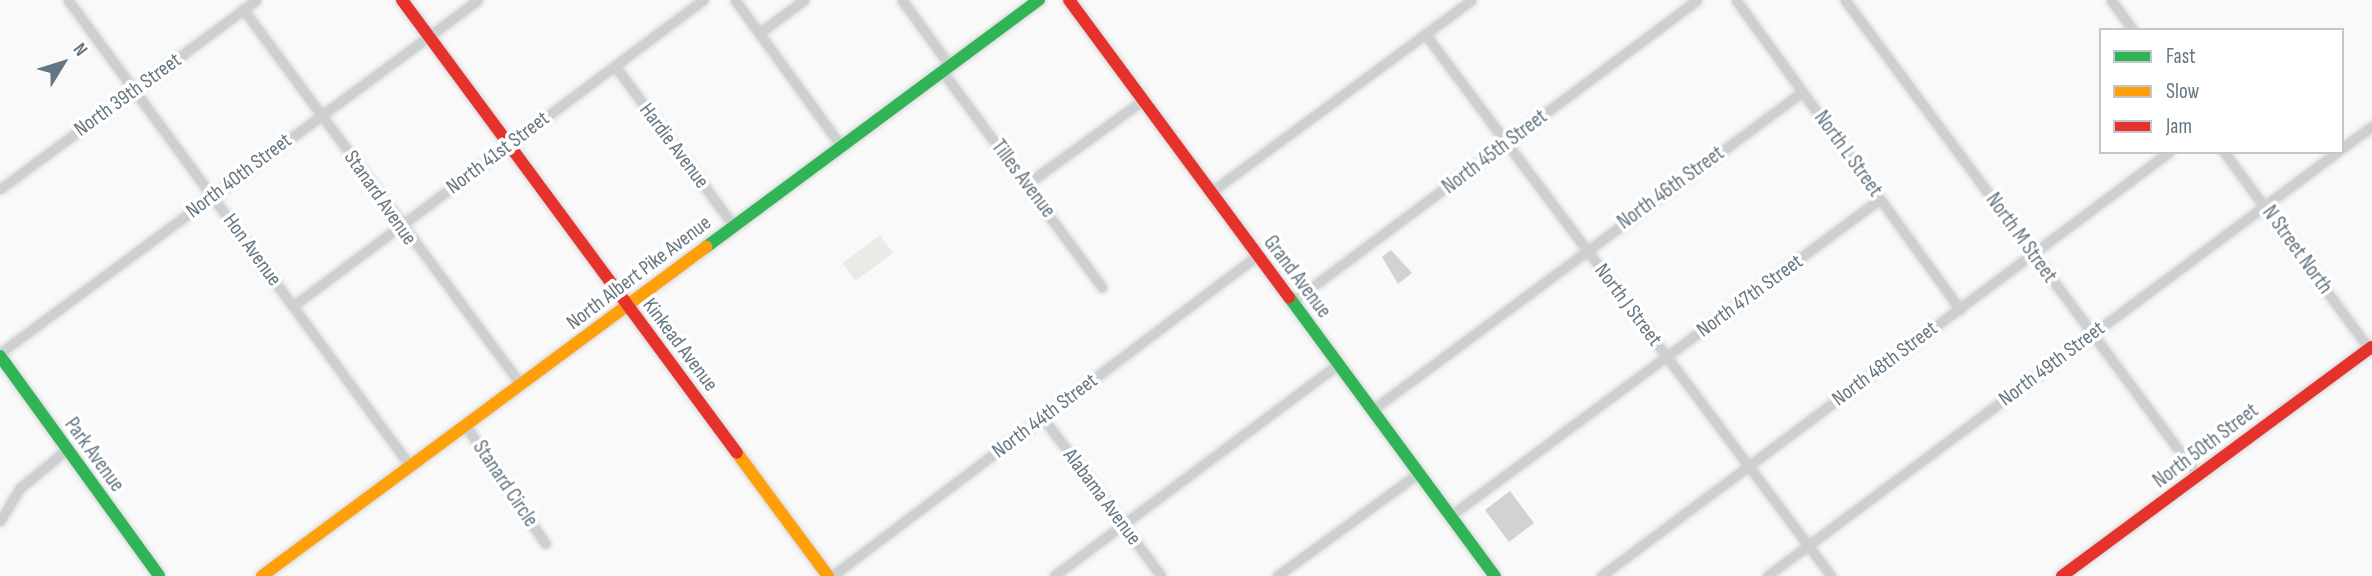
<!DOCTYPE html>
<html>
<head>
<meta charset="utf-8">
<style>
	body { margin:0 }
	#map { position:relative; width:2372px; height:576px; overflow:hidden; background:#f9f9f9; font-family:"Sofia Sans Condensed",sans-serif }
	div>[style] { position:absolute }
	.green>* { inset:0; background:#e8ebe6 }
	.building>* { inset:0; background:#d0d2d3 }
	.roads { filter:drop-shadow(0 0 2px #d5d6d7) drop-shadow(0 0 2px #d5d6d7) }
	.street>* { height:9px; margin:-4.5px; padding:0 4.5px; transform-origin:4.5px; border-radius:4.5px; background:#cecfd0 }
	.fast>* { height:12px; margin:-6px; padding:0 6px; transform-origin:6px; border-radius:6px; background:#30b455 }
	.slow>* { height:12px; margin:-6px; padding:0 6px; transform-origin:6px; border-radius:6px; background:#ff9f0a }
	.jam>* { height:12px; margin:-6px; padding:0 6px; transform-origin:6px; border-radius:6px; background:#e5322d }
	span { translate:-50% -50%; white-space:nowrap; text-align:center; line-height:1.15; -webkit-text-stroke:7px #fff; paint-order:stroke }
	.street-label { font-size:21px; color:#657683 }
	.legend { position:absolute; left:2099px; top:28px; width:245px; height:126px; box-sizing:border-box; background:#fff; border:2px solid #c1c8cd; margin:0; padding:9px 12px; list-style:none; font-size:21px; color:#657683 }
	.legend li { display:flex; align-items:center; gap:14px; height:35px }
	.legend b { width:35px; border:2px solid #c1c8cd }
	.north { position:absolute; left:28px; top:28px; width:70px; height:70px; -webkit-text-stroke:5px #fff; paint-order:stroke; rotate:52deg; font-size:19px; font-weight:700; line-height:28px; text-align:center; color:#657683 }
	.north::after { content:''; display:block; margin:auto; width:24px; height:32px; background:#657683; clip-path:polygon(50% 0,100% 100%,50% 72%,0 100%) }
</style>
</head>
<body>
<div id="map">
	<div class="green">
		<i style="clip-path:polygon(880px 235px,893px 253px,855px 281px,843px 263px)"></i>
	</div>
	<div class="building">
		<i style="clip-path:polygon(1391px 250px,1412px 273px,1398px 284px,1382px 257px)"></i>
		<i style="clip-path:polygon(1510px 491px,1534px 523px,1509px 542px,1485px 510px)"></i>
	</div>
	<div class="roads">
		<div class="street">
			<i style="left:68px;top:0;width:578px;rotate:53.72deg"></i>
			<i style="left:735px;top:0;width:180px;rotate:54deg"></i>
			<i style="left:902px;top:0;width:82px;rotate:54deg"></i>
			<i style="left:1736px;top:0;width:382px;rotate:54.1deg"></i>
			<i style="left:1845px;top:0;width:593px;rotate:53.44deg"></i>
			<i style="left:2111px;top:0;width:37px;rotate:54deg"></i>
			<i style="left:243px;top:9px;width:466px;rotate:53.5deg"></i>
			<i style="left:759px;top:33px;width:56px;rotate:-36.3deg"></i>
			<i style="left:1425px;top:34px;width:677px;rotate:53.16deg"></i>
			<i style="left:615px;top:66px;width:199px;rotate:53.4deg"></i>
			<i style="left:942px;top:71px;width:269px;rotate:53.5deg"></i>
			<i style="left:2342px;top:148px;width:37px;rotate:-36deg"></i>
			<i style="left:2224px;top:152px;width:245px;rotate:53.6deg"></i>
			<i style="left:1027px;top:184px;width:143px;rotate:-35.9deg"></i>
			<i style="left:0;top:189px;width:318px;rotate:-36.4deg"></i>
			<i style="left:1211px;top:192px;width:323px;rotate:-36.4deg"></i>
			<i style="left:1292px;top:302px;width:505px;rotate:-36.71deg"></i>
			<i style="left:293px;top:306px;width:512px;rotate:-36.74deg"></i>
			<i style="left:0;top:353px;width:594px;rotate:-36.45deg"></i>
			<i style="left:1372px;top:410px;width:535px;rotate:-36.48deg"></i>
			<i style="left:1043px;top:418px;width:197px;rotate:53.2deg"></i>
			<i style="left:465px;top:425px;width:143px;rotate:55.9deg"></i>
			<i style="left:1450px;top:516px;width:534px;rotate:-36.4deg"></i>
			<i style="left:0;top:521px;width:39px;rotate:-59deg"></i>
			<i style="left:20px;top:488px;width:60px;rotate:-39.6deg"></i>
			<i style="left:832px;top:576px;width:533px;rotate:-37deg"></i>
			<i style="left:1054px;top:576px;width:354px;rotate:-36.7deg"></i>
			<i style="left:1277px;top:576px;width:175px;rotate:-36deg"></i>
			<i style="left:1601px;top:576px;width:709px;rotate:-36.74deg"></i>
			<i style="left:1767px;top:576px;width:710px;rotate:-36.64deg"></i>
		</div>
		<div class="fast">
			<i style="left:706px;top:247px;width:415px;rotate:-36.6deg"></i>
			<i style="left:1289px;top:297px;width:347px;rotate:53.6deg"></i>
			<i style="left:0;top:356px;width:271px;rotate:54.1deg"></i>
		</div>
		<div class="slow">
			<i style="left:737px;top:453px;width:153px;rotate:53.5deg"></i>
			<i style="left:262px;top:576px;width:553px;rotate:-36.54deg"></i>
		</div>
		<div class="jam">
			<i style="left:402px;top:0;width:563px;rotate:53.52deg"></i>
			<i style="left:1069px;top:0;width:370px;rotate:53.5deg"></i>
			<i style="left:2062px;top:576px;width:385px;rotate:-36.5deg"></i>
		</div>
	</div>
	<div class="street-label">
		<span style="left:128px;top:95px;rotate:-36deg">North 39th Street</span>
		<span style="left:674px;top:146px;rotate:53deg">Hardie Avenue</span>
		<span style="left:1495px;top:152px;rotate:-37deg">North 45th Street</span>
		<span style="left:498px;top:153px;rotate:-37deg">North 41st Street</span>
		<span style="left:1848px;top:154px;rotate:54deg">North L Street</span>
		<span style="left:239px;top:176px;rotate:-37deg">North 40th Street</span>
		<span style="left:1023px;top:179px;rotate:53deg">Tilles Avenue</span>
		<span style="left:1671px;top:188px;rotate:-36deg">North 46th Street</span>
		<span style="left:380px;top:198px;rotate:55deg">Stanard Avenue</span>
		<span style="left:2021px;top:238px;rotate:54deg">North M Street</span>
		<span style="left:252px;top:250px;rotate:54deg">Hon Avenue</span>
		<span style="left:2297px;top:250px;rotate:54deg">N Street North</span>
		<span style="left:639px;top:273px;rotate:-37deg">North Albert Pike Avenue</span>
		<span style="left:1297px;top:277px;rotate:53deg">Grand Avenue</span>
		<span style="left:1750px;top:296px;rotate:-36deg">North 47th Street</span>
		<span style="left:1628px;top:305px;rotate:53deg">North J Street</span>
		<span style="left:680px;top:345px;rotate:53deg">Kinkead Avenue</span>
		<span style="left:1885px;top:364px;rotate:-37deg">North 48th Street</span>
		<span style="left:2052px;top:364px;rotate:-37deg">North 49th Street</span>
		<span style="left:1045px;top:416px;rotate:-37deg">North 44th Street</span>
		<span style="left:2206px;top:446px;rotate:-37deg">North 50th Street</span>
		<span style="left:94px;top:455px;rotate:54deg">Park Avenue</span>
		<span style="left:505px;top:484px;rotate:56deg">Stanard Circle</span>
		<span style="left:1102px;top:497px;rotate:53deg">Alabama Avenue</span>
	</div>
	<ul class="legend">
	<li><b style="height:9px;background:#30b455"></b>Fast</li>
	<li><b style="height:9px;background:#ff9f0a"></b>Slow</li>
	<li><b style="height:9px;background:#e5322d"></b>Jam</li>
	</ul>
	<div class="north">N</div>
</div>
</body>
</html>
